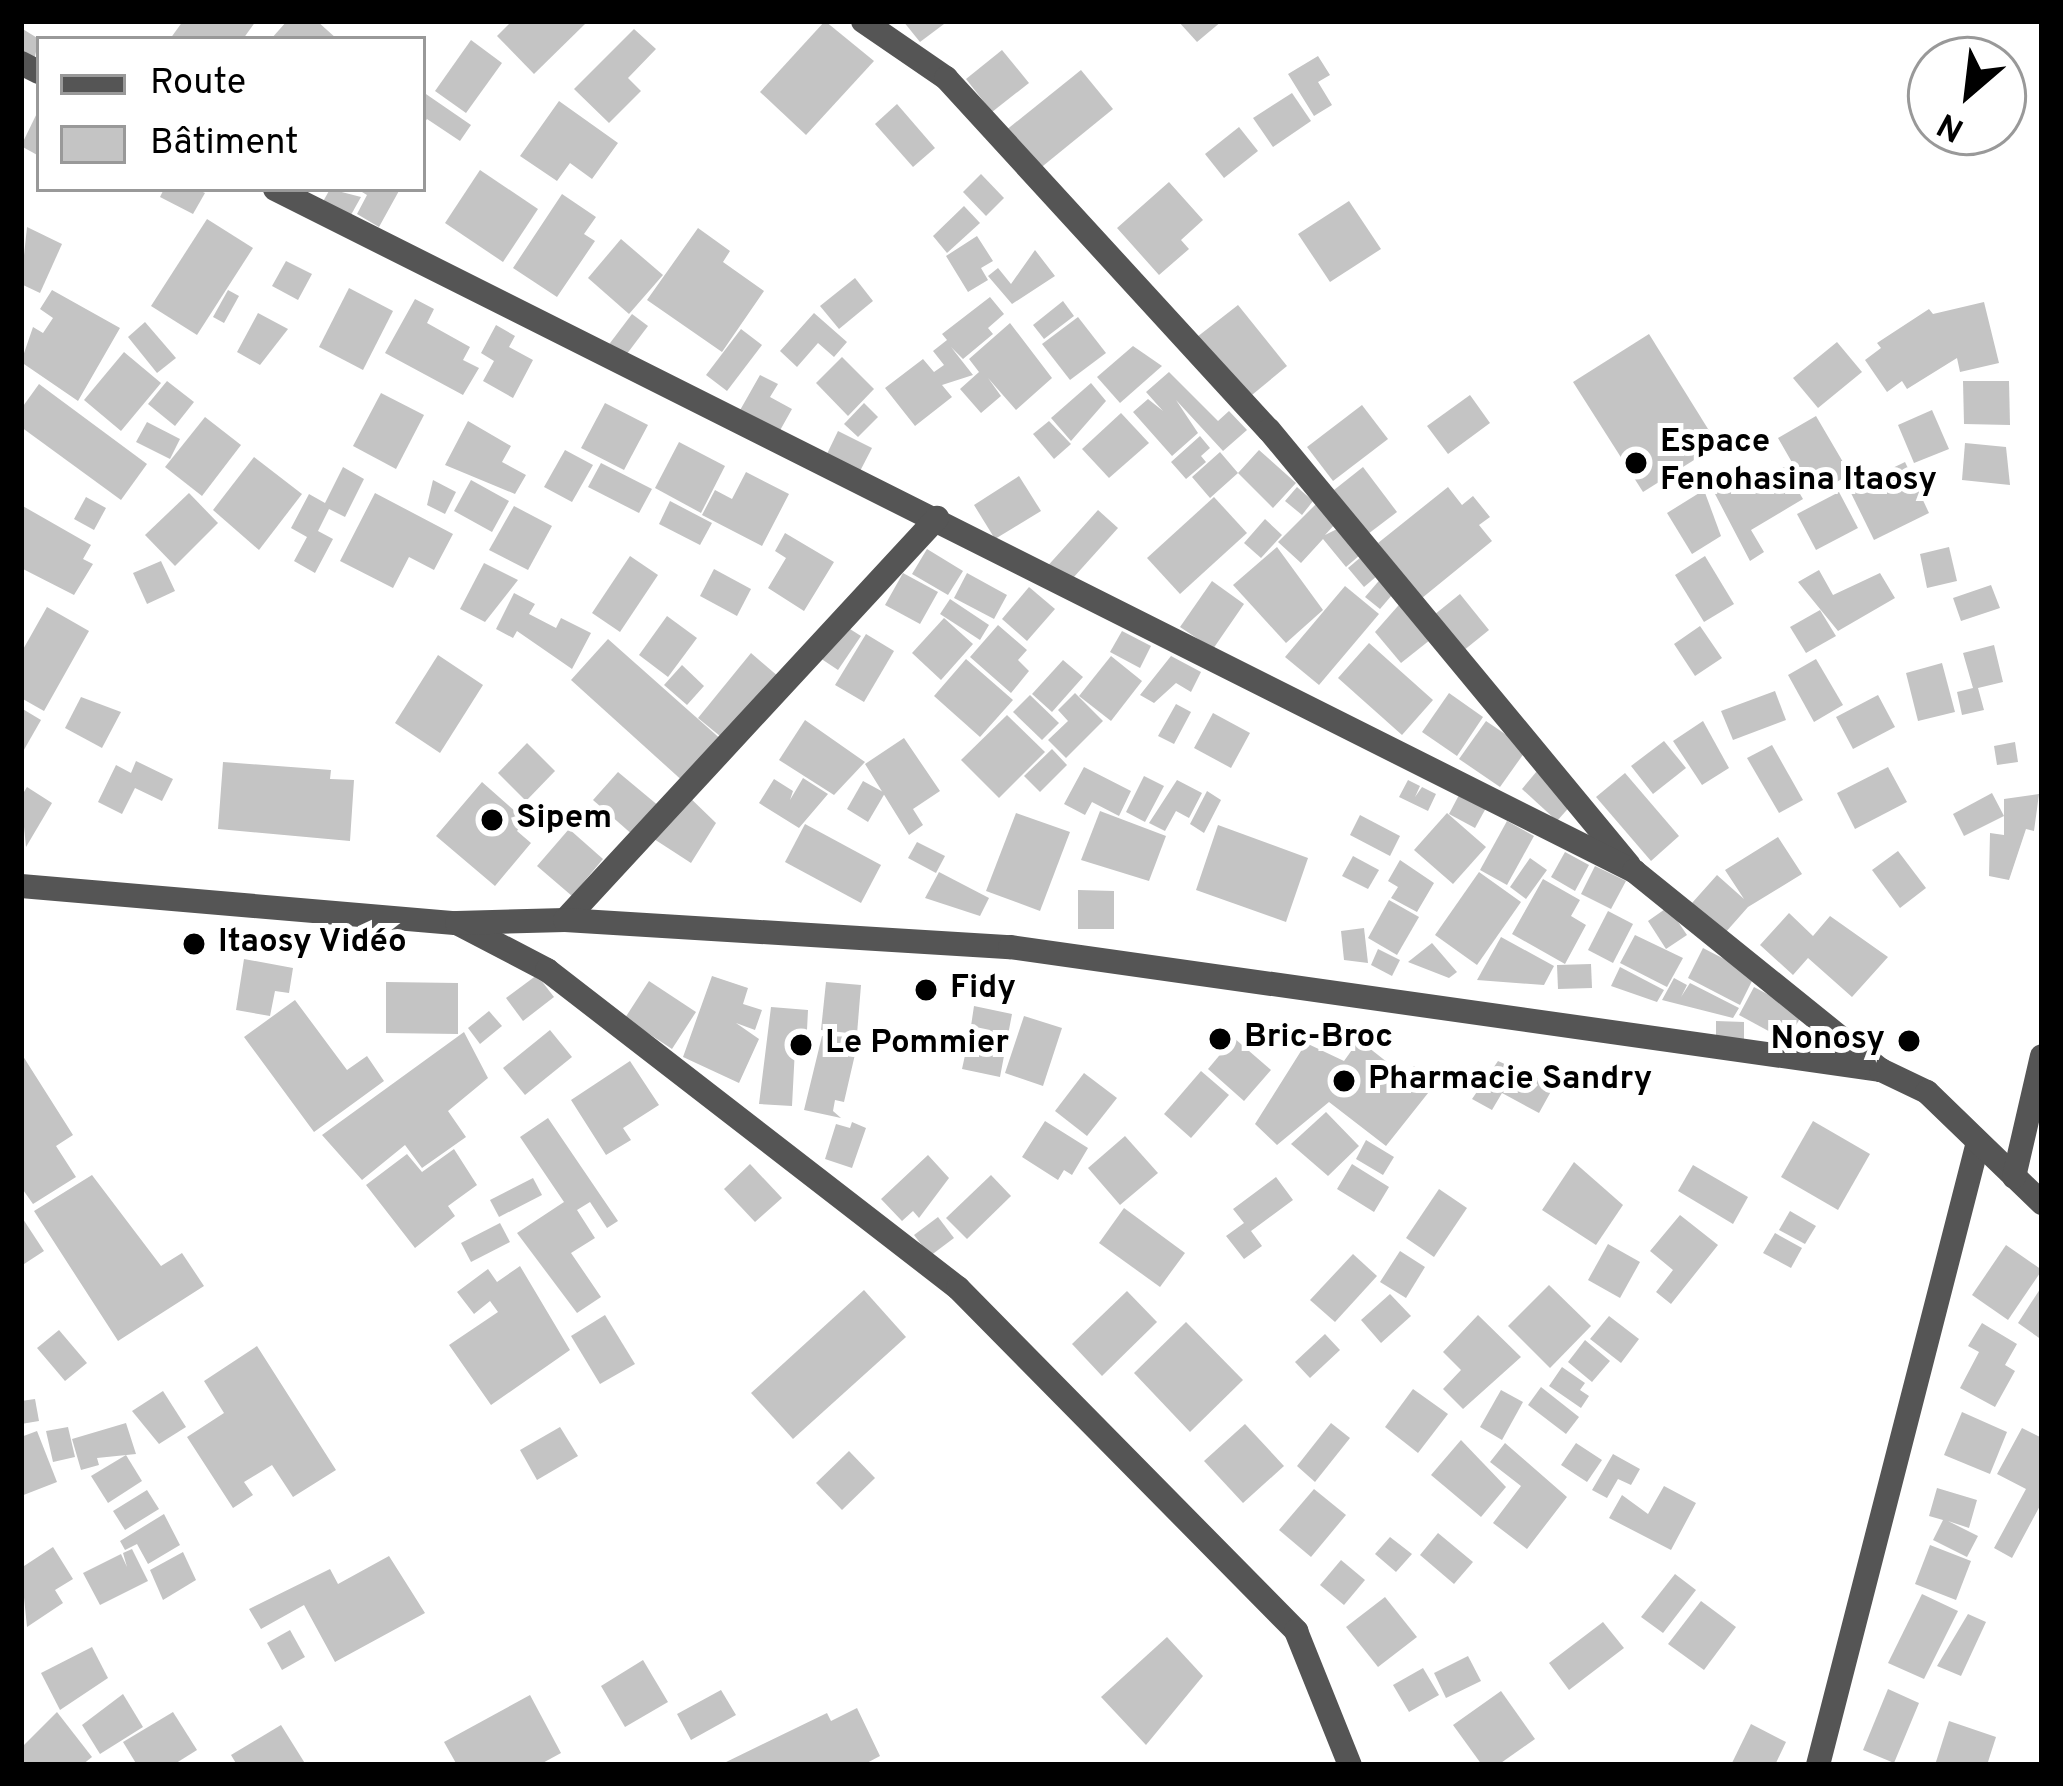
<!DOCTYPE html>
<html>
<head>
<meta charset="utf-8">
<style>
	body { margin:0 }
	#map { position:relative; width:2063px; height:1786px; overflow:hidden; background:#fff; font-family:Overpass,sans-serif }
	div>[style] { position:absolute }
	.building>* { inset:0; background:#c4c4c4 }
	.minor>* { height:24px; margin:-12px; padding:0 12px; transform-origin:12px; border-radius:12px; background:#555 }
	.tertiary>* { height:24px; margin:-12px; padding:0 12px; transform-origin:12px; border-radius:12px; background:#555 }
	.dots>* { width:33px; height:33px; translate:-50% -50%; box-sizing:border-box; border:6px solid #fff; border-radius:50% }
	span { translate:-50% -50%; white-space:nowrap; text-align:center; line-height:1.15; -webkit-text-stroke:10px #fff; paint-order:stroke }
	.poi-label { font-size:33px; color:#000; font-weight:700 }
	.left { translate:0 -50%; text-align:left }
	.right { translate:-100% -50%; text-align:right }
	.frame { position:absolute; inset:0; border:24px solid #000; pointer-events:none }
	.legend { position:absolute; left:36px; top:36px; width:390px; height:156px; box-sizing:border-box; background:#fff; border:3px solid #999; margin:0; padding:15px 21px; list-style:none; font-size:36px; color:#000 }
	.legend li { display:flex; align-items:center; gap:24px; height:60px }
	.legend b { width:60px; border:3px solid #999 }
	.north { position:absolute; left:1907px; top:36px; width:120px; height:120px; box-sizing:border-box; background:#fff; border:3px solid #999; border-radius:50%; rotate:208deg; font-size:33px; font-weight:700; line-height:48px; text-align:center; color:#000 }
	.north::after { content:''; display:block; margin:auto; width:42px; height:54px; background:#000; clip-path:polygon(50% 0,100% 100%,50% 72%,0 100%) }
</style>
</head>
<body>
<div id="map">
	<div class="building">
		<i style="clip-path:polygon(183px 21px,256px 21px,243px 39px,170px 39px)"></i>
		<i style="clip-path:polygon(287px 21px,317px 21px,337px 39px,271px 39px)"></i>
		<i style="clip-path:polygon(512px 21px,583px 21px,586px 23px,534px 74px,497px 36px)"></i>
		<i style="clip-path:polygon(825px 21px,874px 61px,806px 135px,760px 92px)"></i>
		<i style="clip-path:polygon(903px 21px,948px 21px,920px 42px)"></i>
		<i style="clip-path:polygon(1178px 21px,1222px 21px,1197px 42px)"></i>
		<i style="clip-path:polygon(21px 28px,39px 39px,32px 69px,21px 63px)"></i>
		<i style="clip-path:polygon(634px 29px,656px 49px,628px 78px,641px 91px,609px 123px,574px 89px)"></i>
		<i style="clip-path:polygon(471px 40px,502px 63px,466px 113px,435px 91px)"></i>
		<i style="clip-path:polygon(1002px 50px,1029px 83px,992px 112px,966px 79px)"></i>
		<i style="clip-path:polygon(1318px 56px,1330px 75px,1318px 82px,1332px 105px,1314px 116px,1288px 74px)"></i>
		<i style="clip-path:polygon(1081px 70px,1113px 109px,1038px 170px,1005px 131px)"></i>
		<i style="clip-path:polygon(423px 92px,471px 125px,460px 141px,427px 119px,423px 125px)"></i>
		<i style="clip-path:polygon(1292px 93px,1311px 121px,1273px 147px,1253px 118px)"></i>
		<i style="clip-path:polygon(559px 101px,618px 143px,592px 179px,570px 163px,557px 181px,520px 156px)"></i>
		<i style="clip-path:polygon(897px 104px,935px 148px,913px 167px,875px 124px)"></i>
		<i style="clip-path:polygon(39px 109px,39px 156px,21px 146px)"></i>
		<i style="clip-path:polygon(1239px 127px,1258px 151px,1224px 178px,1205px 154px)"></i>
		<i style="clip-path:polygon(480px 170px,538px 209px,503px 262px,445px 223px)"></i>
		<i style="clip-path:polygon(981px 174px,1004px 198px,986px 216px,963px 192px)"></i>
		<i style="clip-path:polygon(1169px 182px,1203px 220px,1181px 240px,1189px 249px,1159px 275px,1117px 228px)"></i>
		<i style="clip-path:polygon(164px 189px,197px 189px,205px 193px,193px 214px,160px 197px)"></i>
		<i style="clip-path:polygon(330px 189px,361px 197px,347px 222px,320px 207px)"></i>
		<i style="clip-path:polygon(357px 189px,400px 189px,379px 227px,357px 214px,367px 195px)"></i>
		<i style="clip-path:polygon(562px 194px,596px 217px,584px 234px,595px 241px,557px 297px,513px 268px)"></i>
		<i style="clip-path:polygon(1349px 201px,1381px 249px,1330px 282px,1298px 234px)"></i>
		<i style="clip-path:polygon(964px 206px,980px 223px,947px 253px,933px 236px)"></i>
		<i style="clip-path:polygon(207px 219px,253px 248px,197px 335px,151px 306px)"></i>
		<i style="clip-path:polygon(27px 227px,62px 244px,40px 293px,21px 284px)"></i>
		<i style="clip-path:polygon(698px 228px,730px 251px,723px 262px,764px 291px,722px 352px,647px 300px)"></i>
		<i style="clip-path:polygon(977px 236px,993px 261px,981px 268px,988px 280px,968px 292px,946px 256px)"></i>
		<i style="clip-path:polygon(621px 239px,663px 275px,629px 314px,588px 278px)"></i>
		<i style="clip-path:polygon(1035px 250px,1055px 276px,1012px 304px,988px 276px,998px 268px,1011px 284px)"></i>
		<i style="clip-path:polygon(286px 261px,312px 274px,298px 300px,272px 286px)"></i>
		<i style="clip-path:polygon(855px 278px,873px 301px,839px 329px,820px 306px)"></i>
		<i style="clip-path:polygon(349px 288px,393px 311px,363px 370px,319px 347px)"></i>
		<i style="clip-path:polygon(52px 290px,120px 328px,78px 401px,21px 362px,33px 327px,43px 333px,53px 318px,40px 309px)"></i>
		<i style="clip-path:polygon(228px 290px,239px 296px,224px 323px,213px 317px)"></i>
		<i style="clip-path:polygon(990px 297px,1004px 314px,988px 328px,993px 334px,963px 359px,951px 347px,973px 375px,942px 385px,952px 397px,915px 426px,885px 388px,923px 359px,934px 372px,944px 365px,933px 351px,947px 340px,942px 334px)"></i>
		<i style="clip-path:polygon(415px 299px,434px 309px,427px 323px,470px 347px,463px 360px,479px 368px,463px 395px,385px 353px)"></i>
		<i style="clip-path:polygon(1063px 301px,1074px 316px,1044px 339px,1033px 325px)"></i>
		<i style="clip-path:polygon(1984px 302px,1999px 363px,1960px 372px,1957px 358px,1907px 389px,1902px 381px,1887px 392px,1865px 360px,1881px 348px,1877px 343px,1929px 309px,1933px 314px)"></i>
		<i style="clip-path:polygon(1238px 305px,1287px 366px,1247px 399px,1197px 337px)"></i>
		<i style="clip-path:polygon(258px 313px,288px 329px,260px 365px,237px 352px)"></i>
		<i style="clip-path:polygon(814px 313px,847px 342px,834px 357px,818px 343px,797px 367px,780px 351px)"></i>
		<i style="clip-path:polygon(632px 314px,648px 326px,620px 363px,604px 351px)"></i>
		<i style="clip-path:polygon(1078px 317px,1106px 353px,1070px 380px,1042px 344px)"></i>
		<i style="clip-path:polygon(145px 322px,176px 358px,157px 373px,128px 337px)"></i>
		<i style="clip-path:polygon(1010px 323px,1052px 378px,1016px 410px,988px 378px,1001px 396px,981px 413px,960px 389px,979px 372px,969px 359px)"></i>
		<i style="clip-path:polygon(496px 325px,515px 336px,509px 347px,533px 360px,513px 398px,483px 381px,494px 361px,481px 353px)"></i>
		<i style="clip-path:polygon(741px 329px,762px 345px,727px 391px,706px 375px)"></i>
		<i style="clip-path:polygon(1649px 334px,1718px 445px,1643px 492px,1573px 382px)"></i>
		<i style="clip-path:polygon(1837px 342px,1862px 372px,1818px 408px,1793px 378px)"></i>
		<i style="clip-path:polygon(1133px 346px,1162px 366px,1120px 403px,1097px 377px)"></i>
		<i style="clip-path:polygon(124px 352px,161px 383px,121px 431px,84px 400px)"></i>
		<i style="clip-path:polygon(842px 357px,874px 389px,848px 416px,816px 383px)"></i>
		<i style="clip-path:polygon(1169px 372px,1218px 421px,1229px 411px,1247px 430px,1223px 451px,1176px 400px,1198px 433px,1172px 456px,1133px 412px,1148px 399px,1163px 411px,1146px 392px)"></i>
		<i style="clip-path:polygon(760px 375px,778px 384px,770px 397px,792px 409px,778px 434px,739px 412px)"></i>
		<i style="clip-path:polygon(167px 381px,194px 402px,175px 426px,148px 404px)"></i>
		<i style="clip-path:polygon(1963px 381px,2009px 381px,2010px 425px,1964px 424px)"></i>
		<i style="clip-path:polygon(1091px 383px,1106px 401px,1071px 441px,1051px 418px)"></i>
		<i style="clip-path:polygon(39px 384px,147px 464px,121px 500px,21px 427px,21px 409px)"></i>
		<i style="clip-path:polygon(381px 393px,424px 415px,396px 469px,353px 446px)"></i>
		<i style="clip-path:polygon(1470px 395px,1490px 423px,1448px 454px,1427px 426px)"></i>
		<i style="clip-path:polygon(605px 403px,648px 425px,624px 470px,581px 448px)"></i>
		<i style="clip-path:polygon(864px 403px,878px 417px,858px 437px,844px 424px)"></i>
		<i style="clip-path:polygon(1362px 405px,1388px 439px,1333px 481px,1307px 447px)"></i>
		<i style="clip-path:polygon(1932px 410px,1949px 449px,1914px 463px,1898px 425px)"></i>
		<i style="clip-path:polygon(1121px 413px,1149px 443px,1109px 478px,1082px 449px)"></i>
		<i style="clip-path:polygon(1816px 416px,1850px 474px,1835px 483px,1829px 472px,1805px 485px,1778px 438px)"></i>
		<i style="clip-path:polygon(205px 417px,241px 445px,202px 496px,165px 467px)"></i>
		<i style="clip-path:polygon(468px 421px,511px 446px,502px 462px,526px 475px,515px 494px,445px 465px)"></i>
		<i style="clip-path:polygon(1049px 421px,1071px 444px,1054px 459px,1033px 434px)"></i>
		<i style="clip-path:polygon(147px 422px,180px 439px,170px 459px,136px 442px)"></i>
		<i style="clip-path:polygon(838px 431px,872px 448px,858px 475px,825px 458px)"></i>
		<i style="clip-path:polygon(1200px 436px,1210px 448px,1201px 456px,1206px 462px,1186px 479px,1171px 462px)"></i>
		<i style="clip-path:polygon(679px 442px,725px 466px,701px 513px,655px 488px)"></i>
		<i style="clip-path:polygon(1965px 443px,2006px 447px,2010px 485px,1962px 480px)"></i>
		<i style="clip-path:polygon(565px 450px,593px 465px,572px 502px,544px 487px)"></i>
		<i style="clip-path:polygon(1259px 450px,1296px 483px,1273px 508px,1238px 473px,1210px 498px,1192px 477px,1220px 452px,1238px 473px)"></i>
		<i style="clip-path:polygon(254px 457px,302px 494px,259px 550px,213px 510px)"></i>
		<i style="clip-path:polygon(1905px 462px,1929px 513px,1874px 540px,1849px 489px)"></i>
		<i style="clip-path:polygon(601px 463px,652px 489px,639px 513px,588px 487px)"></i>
		<i style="clip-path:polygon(343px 467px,364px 479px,345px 517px,329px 509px,318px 531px,333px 539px,315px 573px,294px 561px,307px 537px,291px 528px,309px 494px,325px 503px)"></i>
		<i style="clip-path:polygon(1363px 467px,1397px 512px,1368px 534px,1334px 490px)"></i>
		<i style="clip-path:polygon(1784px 467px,1803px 499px,1751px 530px,1764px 552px,1750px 561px,1715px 494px,1732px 483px,1739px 494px)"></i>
		<i style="clip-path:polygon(746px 472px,789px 494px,762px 546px,702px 515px,715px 490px,732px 499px)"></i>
		<i style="clip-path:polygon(1019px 476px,1041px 511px,995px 539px,974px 505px)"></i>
		<i style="clip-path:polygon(433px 480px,456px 492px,445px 514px,427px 505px)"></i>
		<i style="clip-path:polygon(471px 480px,509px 501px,492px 532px,454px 511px)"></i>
		<i style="clip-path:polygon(1297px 487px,1313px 501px,1302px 515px,1285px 501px)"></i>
		<i style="clip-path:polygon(1448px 487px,1462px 505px,1473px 496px,1490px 517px,1479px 525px,1492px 541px,1422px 598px,1378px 543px)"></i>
		<i style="clip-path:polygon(1704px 490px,1721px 536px,1692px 554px,1667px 513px)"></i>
		<i style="clip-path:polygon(1839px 492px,1858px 528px,1816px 550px,1797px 514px)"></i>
		<i style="clip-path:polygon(189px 493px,218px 523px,175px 566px,145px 535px)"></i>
		<i style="clip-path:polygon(375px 493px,453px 534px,434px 570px,409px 557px,393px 588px,340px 561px)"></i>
		<i style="clip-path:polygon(86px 497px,106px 508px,94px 530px,74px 519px)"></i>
		<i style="clip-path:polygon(1214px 497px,1247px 533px,1180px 594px,1147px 558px)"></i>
		<i style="clip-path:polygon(670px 501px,712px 523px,700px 545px,659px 524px)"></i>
		<i style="clip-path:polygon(1316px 504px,1336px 523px,1325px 535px,1337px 529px,1360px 555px,1346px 567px,1323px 539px,1301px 563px,1278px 542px)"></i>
		<i style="clip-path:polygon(21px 505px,91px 545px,83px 559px,93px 564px,74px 595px,21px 568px)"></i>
		<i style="clip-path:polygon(514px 506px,552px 526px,528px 570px,489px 550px)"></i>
		<i style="clip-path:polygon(1098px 510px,1118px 528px,1064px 588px,1044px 570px)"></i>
		<i style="clip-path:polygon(1265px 519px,1282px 535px,1261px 558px,1244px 543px)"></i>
		<i style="clip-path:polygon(785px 533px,834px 562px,804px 611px,768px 588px,786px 558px,775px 551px)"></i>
		<i style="clip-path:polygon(1277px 547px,1323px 610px,1286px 643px,1233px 585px)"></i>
		<i style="clip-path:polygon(1949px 547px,1957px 581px,1927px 588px,1920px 554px)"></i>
		<i style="clip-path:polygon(927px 549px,963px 571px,948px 595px,912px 574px)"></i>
		<i style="clip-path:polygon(630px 556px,658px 575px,620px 632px,592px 613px)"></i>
		<i style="clip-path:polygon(1705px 556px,1734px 604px,1704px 622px,1675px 575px)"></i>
		<i style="clip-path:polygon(1361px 557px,1377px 576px,1364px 587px,1348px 568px)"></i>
		<i style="clip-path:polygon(161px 561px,175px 591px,147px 604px,133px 573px)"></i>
		<i style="clip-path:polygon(484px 563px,518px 580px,485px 622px,460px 609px)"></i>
		<i style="clip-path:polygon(714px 569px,751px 589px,737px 616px,700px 596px)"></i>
		<i style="clip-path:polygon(1819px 570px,1833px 595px,1880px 573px,1895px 598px,1838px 631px,1798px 582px)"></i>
		<i style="clip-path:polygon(903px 573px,938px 592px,920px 624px,885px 605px)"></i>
		<i style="clip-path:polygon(967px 573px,1007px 595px,994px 619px,954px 598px)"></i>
		<i style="clip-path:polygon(1383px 576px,1398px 588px,1380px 609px,1365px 597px)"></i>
		<i style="clip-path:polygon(1212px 581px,1244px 604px,1213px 649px,1180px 627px)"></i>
		<i style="clip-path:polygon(1991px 585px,2000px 608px,1961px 621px,1953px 598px)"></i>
		<i style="clip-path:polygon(1345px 586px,1379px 614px,1319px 685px,1285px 657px)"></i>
		<i style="clip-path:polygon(1029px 587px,1055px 609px,1027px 641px,1002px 619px)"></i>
		<i style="clip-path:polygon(514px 593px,535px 604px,529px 614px,556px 628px,561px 618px,591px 633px,572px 669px,517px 631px,513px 638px,496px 629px)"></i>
		<i style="clip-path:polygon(1460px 594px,1489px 630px,1463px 651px,1434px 615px)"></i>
		<i style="clip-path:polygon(1405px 598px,1435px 636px,1401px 663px,1375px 632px)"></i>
		<i style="clip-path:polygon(950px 599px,989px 625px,980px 640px,940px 614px)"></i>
		<i style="clip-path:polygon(47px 607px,89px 631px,44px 711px,21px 698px,21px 653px)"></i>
		<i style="clip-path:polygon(1820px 610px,1836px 636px,1806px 653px,1790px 627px)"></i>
		<i style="clip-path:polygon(667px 616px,697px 638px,668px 677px,639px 655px)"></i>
		<i style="clip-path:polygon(944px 618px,973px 644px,941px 680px,912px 653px)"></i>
		<i style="clip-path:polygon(842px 624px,861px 636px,838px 670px,820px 658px)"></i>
		<i style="clip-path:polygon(998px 625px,1027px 650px,1018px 660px,1029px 671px,1011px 693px,970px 657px)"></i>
		<i style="clip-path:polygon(1700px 626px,1722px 658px,1695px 676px,1674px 644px)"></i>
		<i style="clip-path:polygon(1122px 631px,1151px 646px,1140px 668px,1110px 652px)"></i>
		<i style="clip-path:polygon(866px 634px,894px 651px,864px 702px,835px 685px)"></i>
		<i style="clip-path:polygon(608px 639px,724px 742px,686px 784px,571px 680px)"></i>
		<i style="clip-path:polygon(1369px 643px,1433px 700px,1402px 735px,1338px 678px)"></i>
		<i style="clip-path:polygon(1994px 645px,2003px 682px,1978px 688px,1984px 710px,1962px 715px,1957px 692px,1973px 688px,1963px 653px)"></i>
		<i style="clip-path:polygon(751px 653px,779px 677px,726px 741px,698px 718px)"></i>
		<i style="clip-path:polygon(438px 655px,483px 685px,440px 753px,395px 723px)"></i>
		<i style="clip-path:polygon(1111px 656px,1142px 681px,1111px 721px,1079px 696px)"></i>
		<i style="clip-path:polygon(1171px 656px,1201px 672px,1191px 692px,1176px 683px,1154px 703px,1140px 695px)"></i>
		<i style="clip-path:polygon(966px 659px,1013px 700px,980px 737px,934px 696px)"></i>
		<i style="clip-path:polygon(1816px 659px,1843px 705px,1814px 722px,1788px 675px)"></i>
		<i style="clip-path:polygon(1063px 660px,1083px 677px,1052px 712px,1032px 694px)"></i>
		<i style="clip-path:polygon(1942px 663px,1955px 712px,1918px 721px,1906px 673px)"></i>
		<i style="clip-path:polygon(682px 665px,704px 686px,687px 705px,664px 685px)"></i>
		<i style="clip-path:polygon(1775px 691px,1786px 720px,1733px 740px,1721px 711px)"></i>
		<i style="clip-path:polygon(1075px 693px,1103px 721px,1066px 758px,1048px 740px,1068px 721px,1058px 710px)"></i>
		<i style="clip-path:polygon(1449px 693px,1483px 717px,1457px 756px,1422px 732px)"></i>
		<i style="clip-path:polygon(1030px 695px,1059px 723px,1042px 740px,1013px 712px)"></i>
		<i style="clip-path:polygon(1878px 695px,1895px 727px,1853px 749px,1836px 717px)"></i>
		<i style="clip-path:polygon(81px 697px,121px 712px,102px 748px,65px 728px)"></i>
		<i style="clip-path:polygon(1176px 704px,1191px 712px,1174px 744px,1158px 736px)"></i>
		<i style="clip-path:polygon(21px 708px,41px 720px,21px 755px)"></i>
		<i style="clip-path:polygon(1213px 713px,1250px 733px,1231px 768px,1194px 748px)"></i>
		<i style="clip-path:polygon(1007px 715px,1045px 752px,999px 798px,961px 760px)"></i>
		<i style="clip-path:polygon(805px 720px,865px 762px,834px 795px,779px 760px)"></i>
		<i style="clip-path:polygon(1486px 721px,1527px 749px,1500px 787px,1459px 759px)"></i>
		<i style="clip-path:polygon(1703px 721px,1729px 768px,1702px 785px,1673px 741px)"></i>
		<i style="clip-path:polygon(904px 738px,940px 791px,913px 809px,923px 825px,909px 835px,865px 764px)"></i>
		<i style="clip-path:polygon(1664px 741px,1686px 768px,1653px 794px,1631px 766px)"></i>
		<i style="clip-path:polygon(2015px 742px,2018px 762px,1997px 765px,1994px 746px)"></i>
		<i style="clip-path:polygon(527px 743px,555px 771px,526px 801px,498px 773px)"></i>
		<i style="clip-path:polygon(1772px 745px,1803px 800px,1779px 813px,1747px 758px)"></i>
		<i style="clip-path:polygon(1052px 749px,1067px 765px,1040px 792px,1024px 776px)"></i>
		<i style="clip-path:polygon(136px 761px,173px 779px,162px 801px,135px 788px,122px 814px,98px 802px,116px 765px,131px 773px)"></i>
		<i style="clip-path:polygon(223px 762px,331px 770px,330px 779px,354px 780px,350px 841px,218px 829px)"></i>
		<i style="clip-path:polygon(1084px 767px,1131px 791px,1119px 816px,1092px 802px,1085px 815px,1064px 804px)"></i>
		<i style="clip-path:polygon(1888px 767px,1907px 802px,1855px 829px,1837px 793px)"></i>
		<i style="clip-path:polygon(1537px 771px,1573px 803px,1557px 821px,1522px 789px)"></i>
		<i style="clip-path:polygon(618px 772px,660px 807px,634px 836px,593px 800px)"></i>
		<i style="clip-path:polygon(1625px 773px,1679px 836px,1651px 861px,1596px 797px)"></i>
		<i style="clip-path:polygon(1144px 776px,1164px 786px,1145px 822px,1126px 812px)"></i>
		<i style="clip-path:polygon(803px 778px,828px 794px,799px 828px,759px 803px,774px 779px,793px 791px,790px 800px)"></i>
		<i style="clip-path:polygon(1177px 780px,1202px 793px,1189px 818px,1176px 811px,1165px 831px,1149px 823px)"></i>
		<i style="clip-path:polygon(1408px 780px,1420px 786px,1415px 797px,1422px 787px,1436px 794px,1428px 811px,1399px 797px)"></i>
		<i style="clip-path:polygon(863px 781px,885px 793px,868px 822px,847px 809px)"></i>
		<i style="clip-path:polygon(482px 782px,525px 820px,517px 831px,531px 843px,495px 886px,436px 836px)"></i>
		<i style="clip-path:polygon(27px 787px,52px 803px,26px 847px,21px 797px)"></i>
		<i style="clip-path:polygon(1207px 791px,1221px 800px,1204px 833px,1190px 824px)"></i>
		<i style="clip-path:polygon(684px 792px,716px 823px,691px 863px,654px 839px)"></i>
		<i style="clip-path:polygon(1992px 793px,2004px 816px,1964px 836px,1953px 814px)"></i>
		<i style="clip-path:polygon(2039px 794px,2034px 831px,2026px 829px,2009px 880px,1989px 876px,1990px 833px,2004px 835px,2004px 799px)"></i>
		<i style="clip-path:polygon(1459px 795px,1486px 808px,1475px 828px,1449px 814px)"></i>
		<i style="clip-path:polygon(1100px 811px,1166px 836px,1149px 881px,1081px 860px)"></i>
		<i style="clip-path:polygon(1016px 813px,1070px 832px,1040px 911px,986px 891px)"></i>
		<i style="clip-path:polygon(1447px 813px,1486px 847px,1453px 884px,1414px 850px)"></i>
		<i style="clip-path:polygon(1360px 815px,1400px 836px,1390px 856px,1350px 835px)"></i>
		<i style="clip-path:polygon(1507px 821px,1534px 836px,1507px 885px,1480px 870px)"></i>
		<i style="clip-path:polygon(805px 824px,881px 865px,861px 903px,785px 862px)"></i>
		<i style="clip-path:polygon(1218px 825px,1308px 858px,1286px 922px,1196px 890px)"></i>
		<i style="clip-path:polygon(569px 829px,603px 859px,572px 896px,537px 866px)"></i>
		<i style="clip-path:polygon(1778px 837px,1802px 874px,1748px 907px,1725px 933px,1692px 903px,1717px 875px,1744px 899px,1725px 870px)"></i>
		<i style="clip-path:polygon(917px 842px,945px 856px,936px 873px,908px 858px)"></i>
		<i style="clip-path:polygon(1898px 851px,1926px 888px,1900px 908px,1872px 870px)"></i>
		<i style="clip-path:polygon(1565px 852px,1589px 865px,1575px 891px,1551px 877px)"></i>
		<i style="clip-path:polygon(1353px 856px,1379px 870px,1368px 889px,1342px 876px)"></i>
		<i style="clip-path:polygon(1530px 858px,1547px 870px,1526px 899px,1510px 887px)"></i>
		<i style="clip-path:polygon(1400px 860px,1434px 883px,1417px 912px,1391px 898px,1398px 887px,1388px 881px)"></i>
		<i style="clip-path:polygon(1595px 866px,1626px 881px,1611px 909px,1581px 894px)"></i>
		<i style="clip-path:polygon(939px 872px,989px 898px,980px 916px,925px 898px)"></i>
		<i style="clip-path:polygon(1479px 872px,1521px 902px,1477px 965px,1435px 935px)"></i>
		<i style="clip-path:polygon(1543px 879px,1580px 900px,1571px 916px,1586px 925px,1565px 964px,1512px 934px)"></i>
		<i style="clip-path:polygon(1078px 890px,1114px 891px,1114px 929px,1078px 929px)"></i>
		<i style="clip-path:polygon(1389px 900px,1419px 917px,1397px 955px,1368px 938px)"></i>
		<i style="clip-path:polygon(1668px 907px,1687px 935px,1666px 949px,1648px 921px)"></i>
		<i style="clip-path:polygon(1608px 911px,1633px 924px,1613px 963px,1588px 950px)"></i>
		<i style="clip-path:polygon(1789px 913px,1813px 936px,1830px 916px,1888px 957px,1852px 997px,1808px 958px,1793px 975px,1760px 945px)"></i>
		<i style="clip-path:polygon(1364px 928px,1368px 963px,1344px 960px,1341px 931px)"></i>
		<i style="clip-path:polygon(1635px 935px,1683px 958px,1667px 987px,1620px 963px)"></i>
		<i style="clip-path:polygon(1501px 937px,1554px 966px,1544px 985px,1477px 980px)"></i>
		<i style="clip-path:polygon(1432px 943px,1457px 972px,1449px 978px,1408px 962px)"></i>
		<i style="clip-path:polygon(1703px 948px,1755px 975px,1740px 1005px,1688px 978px)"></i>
		<i style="clip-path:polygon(1378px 949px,1400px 960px,1392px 976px,1371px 965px)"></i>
		<i style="clip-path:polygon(244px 959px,293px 968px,289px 993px,275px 991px,270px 1016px,236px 1010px)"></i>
		<i style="clip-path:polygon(1591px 964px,1592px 988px,1558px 989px,1557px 965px)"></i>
		<i style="clip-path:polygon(1620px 967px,1664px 990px,1657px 1002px,1611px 986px)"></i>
		<i style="clip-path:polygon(537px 975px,554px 997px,523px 1021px,506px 998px)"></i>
		<i style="clip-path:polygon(712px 976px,748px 988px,743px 1004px,762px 1010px,755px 1030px,736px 1023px,759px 1039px,739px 1083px,683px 1057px)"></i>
		<i style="clip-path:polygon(1674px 978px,1687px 985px,1681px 997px,1690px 983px,1739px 1008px,1733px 1018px,1662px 1000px)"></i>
		<i style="clip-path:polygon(649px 981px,696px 1012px,672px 1049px,625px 1018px)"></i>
		<i style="clip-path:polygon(386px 982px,458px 983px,458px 1034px,386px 1033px)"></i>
		<i style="clip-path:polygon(826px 982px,861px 985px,857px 1034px,821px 1030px)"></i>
		<i style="clip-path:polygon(1754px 987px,1803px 1013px,1787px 1041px,1739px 1015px)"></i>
		<i style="clip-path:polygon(295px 1000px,347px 1070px,367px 1056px,384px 1081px,314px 1132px,244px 1037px)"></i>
		<i style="clip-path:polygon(974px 1006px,1012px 1014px,1000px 1077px,962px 1069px,969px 1037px,988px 1040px,990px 1030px,971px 1026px)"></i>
		<i style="clip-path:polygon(771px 1007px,808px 1010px,807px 1030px,796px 1029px,792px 1106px,759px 1104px)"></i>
		<i style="clip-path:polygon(489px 1011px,502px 1026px,480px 1044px,468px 1028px)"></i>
		<i style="clip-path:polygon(1024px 1016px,1062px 1028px,1043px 1086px,1005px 1073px)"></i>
		<i style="clip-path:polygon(1716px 1021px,1744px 1022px,1744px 1039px,1716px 1038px)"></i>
		<i style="clip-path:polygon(550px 1030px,572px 1057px,525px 1095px,503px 1068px)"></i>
		<i style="clip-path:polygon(464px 1032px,488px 1078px,448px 1111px,466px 1137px,422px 1168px,405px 1145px,362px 1180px,322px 1135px)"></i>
		<i style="clip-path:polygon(822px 1036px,859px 1037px,844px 1102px,835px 1100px,833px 1111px,841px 1118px,804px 1110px)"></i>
		<i style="clip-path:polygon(1234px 1038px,1271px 1070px,1244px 1101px,1208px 1069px)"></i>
		<i style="clip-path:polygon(1359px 1040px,1406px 1077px,1414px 1066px,1436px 1083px,1386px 1146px,1329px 1102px,1277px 1145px,1255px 1124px,1306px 1043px,1344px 1061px)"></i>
		<i style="clip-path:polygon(21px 1053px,73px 1135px,56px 1146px,76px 1177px,33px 1204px,21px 1187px)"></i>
		<i style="clip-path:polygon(630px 1061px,659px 1105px,623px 1128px,631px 1140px,606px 1155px,571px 1100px)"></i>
		<i style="clip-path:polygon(1498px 1061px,1554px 1086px,1539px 1113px,1502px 1093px,1492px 1110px,1472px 1099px)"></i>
		<i style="clip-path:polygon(1201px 1071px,1229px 1095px,1191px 1138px,1164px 1114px)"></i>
		<i style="clip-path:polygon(1084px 1073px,1117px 1098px,1087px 1136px,1055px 1111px)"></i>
		<i style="clip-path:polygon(1326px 1112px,1359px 1146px,1328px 1176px,1291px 1144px)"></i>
		<i style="clip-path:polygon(548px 1118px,618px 1221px,607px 1228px,590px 1202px,577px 1210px,595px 1238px,571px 1253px,601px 1297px,577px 1313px,517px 1233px,564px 1202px,520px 1137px)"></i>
		<i style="clip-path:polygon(1045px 1121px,1088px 1148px,1072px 1175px,1064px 1170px,1058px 1180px,1022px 1157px)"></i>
		<i style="clip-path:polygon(1813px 1121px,1870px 1154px,1838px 1210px,1781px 1177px)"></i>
		<i style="clip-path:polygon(852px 1122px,866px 1128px,852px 1168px,825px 1159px,836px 1124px,850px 1128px)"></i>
		<i style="clip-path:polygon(1125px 1136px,1158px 1173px,1120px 1205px,1088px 1168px)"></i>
		<i style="clip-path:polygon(1366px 1140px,1394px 1157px,1383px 1175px,1356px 1159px)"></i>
		<i style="clip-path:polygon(454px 1149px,477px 1185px,448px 1206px,455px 1216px,415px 1248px,366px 1185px,407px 1154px,422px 1172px)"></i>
		<i style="clip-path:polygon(928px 1155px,949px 1178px,919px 1218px,913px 1211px,902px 1221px,881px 1199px)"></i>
		<i style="clip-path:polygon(1574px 1162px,1623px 1205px,1596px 1245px,1542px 1210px)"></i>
		<i style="clip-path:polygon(750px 1164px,782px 1198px,755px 1222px,724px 1189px)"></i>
		<i style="clip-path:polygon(1352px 1164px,1389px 1187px,1374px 1212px,1337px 1189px)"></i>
		<i style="clip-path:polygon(1693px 1165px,1748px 1197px,1733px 1224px,1678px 1191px)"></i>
		<i style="clip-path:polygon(92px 1175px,161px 1266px,182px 1253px,204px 1286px,118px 1341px,34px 1211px)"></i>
		<i style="clip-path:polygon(991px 1175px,1011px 1196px,967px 1239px,946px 1218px)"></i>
		<i style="clip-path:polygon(1276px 1177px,1293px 1200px,1251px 1231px,1262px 1246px,1244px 1259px,1226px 1236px,1244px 1223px,1233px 1209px)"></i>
		<i style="clip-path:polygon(533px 1178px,542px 1195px,499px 1217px,490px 1200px)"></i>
		<i style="clip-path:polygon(1439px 1189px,1467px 1208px,1434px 1257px,1406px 1238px)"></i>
		<i style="clip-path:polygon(1124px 1208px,1185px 1253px,1160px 1287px,1099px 1243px)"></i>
		<i style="clip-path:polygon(1790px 1211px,1816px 1226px,1805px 1244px,1779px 1230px)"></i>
		<i style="clip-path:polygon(1680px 1215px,1718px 1245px,1671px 1304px,1656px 1292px,1673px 1270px,1650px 1251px)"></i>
		<i style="clip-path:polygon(21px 1216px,44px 1251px,21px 1266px)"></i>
		<i style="clip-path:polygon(938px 1217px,954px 1238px,930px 1256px,914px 1235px)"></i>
		<i style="clip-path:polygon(500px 1223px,510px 1242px,471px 1262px,461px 1243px)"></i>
		<i style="clip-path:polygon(1775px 1233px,1802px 1248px,1791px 1268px,1763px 1253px)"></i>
		<i style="clip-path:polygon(1608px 1244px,1640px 1262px,1620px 1298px,1588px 1280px)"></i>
		<i style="clip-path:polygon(2006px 1245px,2042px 1270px,2008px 1320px,1972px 1295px)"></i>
		<i style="clip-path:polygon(1400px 1251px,1425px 1267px,1406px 1298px,1380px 1282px)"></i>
		<i style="clip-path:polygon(1353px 1254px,1377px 1276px,1335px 1322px,1310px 1300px)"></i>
		<i style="clip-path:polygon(520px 1266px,570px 1350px,491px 1405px,449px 1345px,498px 1312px,490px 1301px,474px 1314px,457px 1292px,488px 1269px,497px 1282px)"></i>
		<i style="clip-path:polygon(1549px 1285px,1591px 1326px,1550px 1368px,1508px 1326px)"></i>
		<i style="clip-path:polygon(2042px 1286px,2042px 1340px,2018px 1323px)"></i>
		<i style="clip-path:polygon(864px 1290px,906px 1337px,793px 1439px,751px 1393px)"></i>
		<i style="clip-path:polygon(1127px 1291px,1157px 1322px,1102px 1376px,1072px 1344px)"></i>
		<i style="clip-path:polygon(1390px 1294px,1411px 1316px,1381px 1343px,1361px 1320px)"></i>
		<i style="clip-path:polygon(605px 1315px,635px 1364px,600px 1384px,571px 1336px)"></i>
		<i style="clip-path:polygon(1478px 1315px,1521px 1357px,1463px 1409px,1443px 1389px,1461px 1370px,1443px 1352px)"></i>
		<i style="clip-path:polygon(1609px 1316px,1639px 1339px,1621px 1363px,1590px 1339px)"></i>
		<i style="clip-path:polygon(1186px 1322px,1243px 1380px,1190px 1432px,1134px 1373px)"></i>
		<i style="clip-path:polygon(1982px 1323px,2017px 1344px,2005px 1365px,2015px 1371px,1995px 1407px,1960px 1388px,1979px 1352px,1968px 1346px)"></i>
		<i style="clip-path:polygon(59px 1330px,87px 1363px,65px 1381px,37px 1348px)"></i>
		<i style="clip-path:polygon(1325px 1334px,1340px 1350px,1310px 1378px,1295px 1362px)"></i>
		<i style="clip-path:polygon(1585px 1340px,1610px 1361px,1592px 1382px,1568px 1362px)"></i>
		<i style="clip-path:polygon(257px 1346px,336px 1470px,293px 1497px,272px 1465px,244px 1482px,253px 1495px,233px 1508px,187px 1437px,224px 1413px,204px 1381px)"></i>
		<i style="clip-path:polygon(1562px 1367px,1585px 1383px,1580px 1390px,1589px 1396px,1581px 1408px,1549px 1386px)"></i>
		<i style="clip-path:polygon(1541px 1387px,1579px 1417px,1566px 1434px,1528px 1405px)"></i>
		<i style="clip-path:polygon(1413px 1389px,1448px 1414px,1418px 1453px,1385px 1427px)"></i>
		<i style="clip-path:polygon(1501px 1390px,1523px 1402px,1502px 1440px,1480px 1427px)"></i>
		<i style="clip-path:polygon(163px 1391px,186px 1427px,159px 1444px,132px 1411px)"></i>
		<i style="clip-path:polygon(35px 1399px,39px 1421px,21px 1424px,21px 1401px)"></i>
		<i style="clip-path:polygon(1962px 1412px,2007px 1432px,1990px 1474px,1944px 1455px)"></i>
		<i style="clip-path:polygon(126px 1423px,136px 1454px,97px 1458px,99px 1465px,81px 1470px,72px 1439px)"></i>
		<i style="clip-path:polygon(1331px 1423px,1350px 1438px,1315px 1482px,1297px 1466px)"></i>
		<i style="clip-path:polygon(1245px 1424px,1284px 1466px,1243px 1503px,1204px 1461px)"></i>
		<i style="clip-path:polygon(68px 1427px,75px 1457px,53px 1462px,46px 1431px)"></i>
		<i style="clip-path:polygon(560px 1427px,578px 1456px,537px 1480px,520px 1450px)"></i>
		<i style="clip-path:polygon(2022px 1428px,2042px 1438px,2042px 1502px,2012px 1558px,1994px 1548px,2026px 1489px,1997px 1474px)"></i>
		<i style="clip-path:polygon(37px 1431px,57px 1482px,21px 1496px,21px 1437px)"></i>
		<i style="clip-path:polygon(1461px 1440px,1506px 1487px,1481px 1517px,1431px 1475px)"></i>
		<i style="clip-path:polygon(1505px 1443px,1567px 1497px,1527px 1549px,1493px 1523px,1521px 1486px,1490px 1462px)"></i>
		<i style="clip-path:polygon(1576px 1443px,1602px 1460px,1587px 1482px,1561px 1465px)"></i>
		<i style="clip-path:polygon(849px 1451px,875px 1478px,842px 1510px,816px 1483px)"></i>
		<i style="clip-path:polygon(1613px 1454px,1640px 1469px,1631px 1485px,1618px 1479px,1607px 1498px,1592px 1490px)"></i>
		<i style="clip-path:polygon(126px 1455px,142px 1481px,108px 1503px,91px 1476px)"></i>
		<i style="clip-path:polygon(1664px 1486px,1696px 1503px,1671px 1550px,1609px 1518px,1622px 1495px,1648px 1514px)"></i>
		<i style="clip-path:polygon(1937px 1488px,1977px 1500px,1969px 1528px,1948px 1521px,1978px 1536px,1967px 1557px,1933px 1540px,1943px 1520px,1929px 1516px)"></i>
		<i style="clip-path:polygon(1314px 1489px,1346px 1515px,1311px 1557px,1279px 1530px)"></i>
		<i style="clip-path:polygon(147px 1490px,159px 1509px,125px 1530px,113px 1511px)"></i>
		<i style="clip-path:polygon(164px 1514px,180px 1545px,148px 1564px,137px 1544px,125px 1550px,120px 1541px)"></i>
		<i style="clip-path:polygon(1438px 1533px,1473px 1562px,1454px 1584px,1420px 1555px)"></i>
		<i style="clip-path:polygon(1390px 1537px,1412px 1554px,1396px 1572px,1375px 1554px)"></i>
		<i style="clip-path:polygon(1930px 1545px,1971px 1561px,1956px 1600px,1915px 1584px)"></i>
		<i style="clip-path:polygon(53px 1547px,73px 1579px,55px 1590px,63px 1603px,27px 1627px,21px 1568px)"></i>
		<i style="clip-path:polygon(132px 1549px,148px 1581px,100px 1605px,83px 1573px,121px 1554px,127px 1567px,123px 1553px)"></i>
		<i style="clip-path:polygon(183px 1552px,196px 1580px,163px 1600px,150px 1570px)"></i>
		<i style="clip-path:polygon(389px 1556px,425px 1613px,335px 1662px,304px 1605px,261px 1629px,249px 1609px,330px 1569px,338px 1584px)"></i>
		<i style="clip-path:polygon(1341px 1560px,1365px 1580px,1344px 1605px,1320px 1585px)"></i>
		<i style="clip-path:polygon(1675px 1574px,1696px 1590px,1663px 1633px,1641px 1617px)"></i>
		<i style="clip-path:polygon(1922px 1594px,1958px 1611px,1924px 1679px,1888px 1663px)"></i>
		<i style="clip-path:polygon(1385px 1597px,1417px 1637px,1378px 1667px,1346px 1627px)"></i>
		<i style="clip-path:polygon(1701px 1601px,1736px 1627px,1704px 1670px,1668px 1644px)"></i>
		<i style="clip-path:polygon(1968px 1614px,1986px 1622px,1961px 1676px,1937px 1666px)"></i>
		<i style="clip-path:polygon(1603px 1622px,1624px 1648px,1569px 1690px,1549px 1663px)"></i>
		<i style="clip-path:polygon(290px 1630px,305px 1657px,282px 1670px,267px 1643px)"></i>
		<i style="clip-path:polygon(1167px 1637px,1203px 1676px,1146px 1745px,1101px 1697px)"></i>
		<i style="clip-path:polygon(92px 1647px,108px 1678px,60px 1710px,41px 1673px)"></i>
		<i style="clip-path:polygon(1468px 1656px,1481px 1681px,1446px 1698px,1434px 1673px)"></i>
		<i style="clip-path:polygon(643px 1660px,668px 1702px,625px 1727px,601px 1686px)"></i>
		<i style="clip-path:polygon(1423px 1668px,1439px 1695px,1409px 1712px,1393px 1685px)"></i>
		<i style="clip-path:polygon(1888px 1689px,1919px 1703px,1894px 1763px,1863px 1750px)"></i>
		<i style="clip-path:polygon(721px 1690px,736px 1715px,691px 1740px,677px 1714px)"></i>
		<i style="clip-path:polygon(1501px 1691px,1535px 1739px,1498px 1765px,1482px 1765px,1453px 1725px)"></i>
		<i style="clip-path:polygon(123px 1694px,143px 1727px,100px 1754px,82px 1725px)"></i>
		<i style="clip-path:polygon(530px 1695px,561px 1753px,539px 1765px,457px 1765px,444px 1742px)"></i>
		<i style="clip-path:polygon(857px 1708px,880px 1756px,863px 1765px,720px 1765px,827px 1713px,831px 1721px)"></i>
		<i style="clip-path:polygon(57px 1712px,92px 1757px,82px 1765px,21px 1765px,21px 1748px)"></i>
		<i style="clip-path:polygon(173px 1712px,197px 1750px,173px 1765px,137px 1765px,123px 1742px)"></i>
		<i style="clip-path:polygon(1949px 1721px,1996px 1737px,1987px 1765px,1935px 1765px)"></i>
		<i style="clip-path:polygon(1751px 1724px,1786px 1742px,1775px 1765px,1731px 1765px)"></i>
		<i style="clip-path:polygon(281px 1725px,306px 1765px,237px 1765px,231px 1755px)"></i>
	</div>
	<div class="minor">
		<i style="left:863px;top:21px;width:101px;rotate:34.5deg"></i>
		<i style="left:946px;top:78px;width:478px;rotate:47.5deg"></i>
		<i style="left:1269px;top:430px;width:565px;rotate:50.39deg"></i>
		<i style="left:21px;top:63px;width:20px;rotate:27deg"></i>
		<i style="left:275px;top:189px;width:1521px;rotate:26.65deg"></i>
		<i style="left:1634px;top:871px;width:317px;rotate:38.9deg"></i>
		<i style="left:565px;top:920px;width:548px;rotate:-47.22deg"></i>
		<i style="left:457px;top:923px;width:102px;rotate:27.6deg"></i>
		<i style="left:547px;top:970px;width:520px;rotate:37.73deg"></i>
		<i style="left:958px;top:1288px;width:482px;rotate:45.4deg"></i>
		<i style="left:1296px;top:1631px;width:144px;rotate:68.1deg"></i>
		<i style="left:1818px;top:1765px;width:639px;rotate:-75.59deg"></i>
	</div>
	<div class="tertiary">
		<i style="left:21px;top:886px;width:438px;rotate:4.9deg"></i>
		<i style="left:457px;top:923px;width:108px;rotate:-1.6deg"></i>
		<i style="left:565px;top:920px;width:446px;rotate:3.5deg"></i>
		<i style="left:1010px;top:947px;width:880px;rotate:8.04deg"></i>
		<i style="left:1881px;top:1070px;width:51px;rotate:25.6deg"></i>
		<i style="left:1927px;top:1092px;width:160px;rotate:44deg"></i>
		<i style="left:2014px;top:1177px;width:124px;rotate:-77deg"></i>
	</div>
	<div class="dots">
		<i style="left:1636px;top:463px;background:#000"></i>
		<i style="left:492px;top:820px;background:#000"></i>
		<i style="left:194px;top:944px;background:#000"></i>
		<i style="left:926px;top:990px;background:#000"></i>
		<i style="left:1220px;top:1039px;background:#000"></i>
		<i style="left:1909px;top:1041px;background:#000"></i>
		<i style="left:801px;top:1045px;background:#000"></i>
		<i style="left:1344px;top:1081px;background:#000"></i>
	</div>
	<div class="poi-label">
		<span class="left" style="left:1660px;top:463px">Espace<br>Fenohasina Itaosy</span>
		<span class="left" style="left:516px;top:820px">Sipem</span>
		<span class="left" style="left:218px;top:944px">Itaosy Vidéo</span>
		<span class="left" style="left:950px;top:990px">Fidy</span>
		<span class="left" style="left:1244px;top:1039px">Bric-Broc</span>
		<span class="right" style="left:1885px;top:1041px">Nonosy</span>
		<span class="left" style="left:825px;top:1045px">Le Pommier</span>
		<span class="left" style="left:1368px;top:1081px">Pharmacie Sandry</span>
	</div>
	<div class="frame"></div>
	<ul class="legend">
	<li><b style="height:15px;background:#555"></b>Route</li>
	<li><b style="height:33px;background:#c4c4c4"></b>Bâtiment</li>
	</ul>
	<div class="north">N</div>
</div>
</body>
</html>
